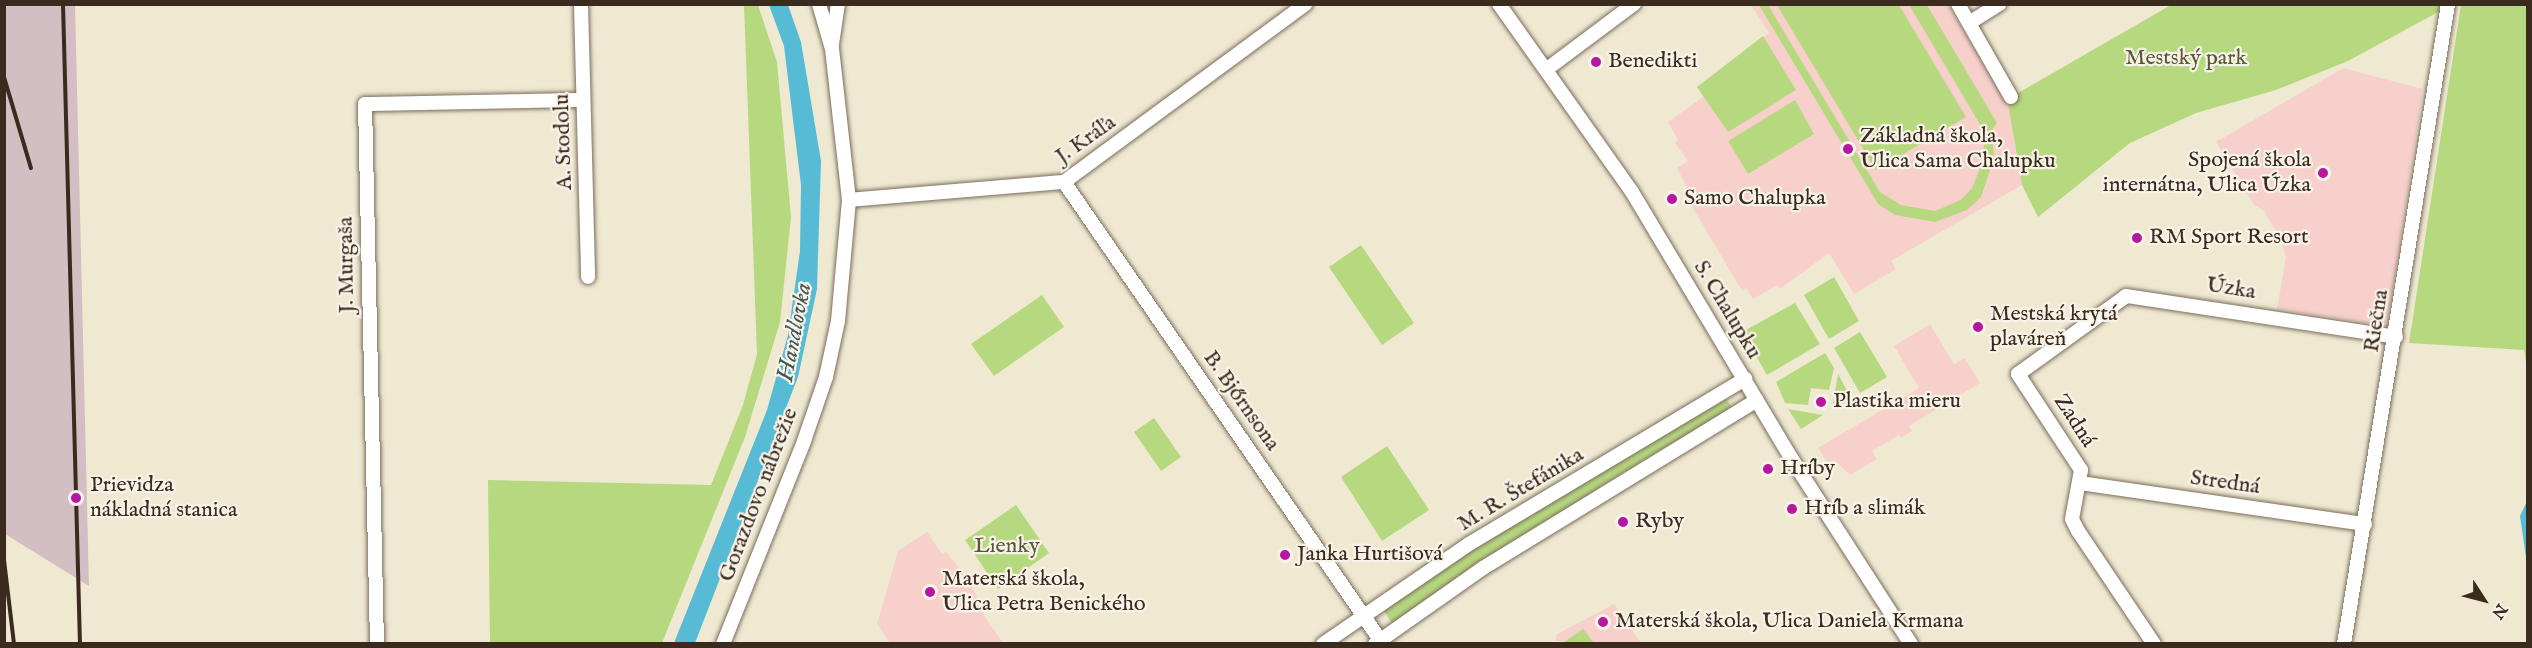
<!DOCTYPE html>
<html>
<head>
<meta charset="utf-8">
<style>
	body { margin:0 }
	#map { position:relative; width:2532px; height:648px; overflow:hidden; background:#f0e9d2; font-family:"IM FELL English",serif }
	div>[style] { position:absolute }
	.built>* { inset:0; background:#f7d0cc }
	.industrial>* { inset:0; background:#d2bec3 }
	.green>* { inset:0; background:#b6d87f }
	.water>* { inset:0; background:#57bbd5 }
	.roads { filter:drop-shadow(0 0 2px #7a6d5d) drop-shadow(0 0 2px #7a6d5d) }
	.street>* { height:14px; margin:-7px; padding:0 7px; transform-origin:7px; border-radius:7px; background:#fff }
	.rail>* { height:4px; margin:-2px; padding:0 2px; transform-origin:2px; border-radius:2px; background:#3b2a1e }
	.dots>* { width:16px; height:16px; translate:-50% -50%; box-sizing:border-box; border:3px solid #f7f3e8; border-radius:50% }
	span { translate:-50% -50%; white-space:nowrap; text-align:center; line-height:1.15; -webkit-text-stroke:4.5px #f7f3e8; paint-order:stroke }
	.park-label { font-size:22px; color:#5a5636 }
	.poi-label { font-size:22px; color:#3b2a1e }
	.left { translate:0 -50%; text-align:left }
	.right { translate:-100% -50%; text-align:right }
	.street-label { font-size:22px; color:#3b2a1e }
	.water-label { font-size:24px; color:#435655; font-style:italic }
	.frame { position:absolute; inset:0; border:6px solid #3b2a1e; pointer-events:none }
	.north { position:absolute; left:2454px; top:570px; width:60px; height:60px; -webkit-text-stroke:4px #f7f3e8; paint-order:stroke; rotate:126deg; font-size:16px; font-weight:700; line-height:24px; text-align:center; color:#3b2a1e }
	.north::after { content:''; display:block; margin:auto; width:21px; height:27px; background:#3b2a1e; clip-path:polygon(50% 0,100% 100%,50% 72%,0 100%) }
</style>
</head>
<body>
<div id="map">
	<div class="built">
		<i style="clip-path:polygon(1751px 5px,1948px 5px,2008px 104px,2022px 185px,1891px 261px,1896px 269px,1854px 294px,1829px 253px,1780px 289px,1777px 285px,1753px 299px,1746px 288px,1742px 291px,1687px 198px,1691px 195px,1677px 168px,1688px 161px,1675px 143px,1678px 140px,1668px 122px,1703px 97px,1697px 87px,1769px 33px)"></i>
		<i style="clip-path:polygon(2343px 68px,2423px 89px,2387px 326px,2277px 309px,2286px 257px,2280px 238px,2264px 211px,2254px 205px,2216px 142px)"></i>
		<i style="clip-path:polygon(1930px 324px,1954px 364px,1965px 358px,1980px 383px,1909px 426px,1912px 431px,1901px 438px,1899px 435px,1872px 451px,1877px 459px,1850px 475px,1834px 460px,1828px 464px,1818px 448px,1919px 388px,1894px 346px)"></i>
		<i style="clip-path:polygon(927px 532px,942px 554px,946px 552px,964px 574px,979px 600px,975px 602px,1003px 643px,890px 643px,877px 624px,898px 551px)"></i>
		<i style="clip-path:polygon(1614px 604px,1641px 643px,1555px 641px,1557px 634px)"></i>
	</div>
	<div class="industrial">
		<i style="clip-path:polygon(4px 5px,75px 5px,89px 586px,5px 534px)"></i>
	</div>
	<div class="green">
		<i style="clip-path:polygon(744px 5px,758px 5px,777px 62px,791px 217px,780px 322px,745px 437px,662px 643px,490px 643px,488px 480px,711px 485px,743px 405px,757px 354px)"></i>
		<i style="clip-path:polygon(1759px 5px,1768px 5px,1880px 192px,1901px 205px,1935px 211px,1961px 200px,1972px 188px,1981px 166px,1985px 141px,1981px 126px,1909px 5px,1927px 5px,1997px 123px,1992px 130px,1994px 159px,1981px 197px,1967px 210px,1935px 222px,1895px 215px,1878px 204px)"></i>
		<i style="clip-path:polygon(1777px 5px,1899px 5px,1966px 117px,1876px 170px)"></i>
		<i style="clip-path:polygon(2171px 5px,2441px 5px,2440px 11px,2348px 61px,2276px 90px,2196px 113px,2130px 143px,2038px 217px,2022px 185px,2008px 104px,2018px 93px)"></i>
		<i style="clip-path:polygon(2461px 5px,2527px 5px,2527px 369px,2524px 350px,2409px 343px)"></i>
		<i style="clip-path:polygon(1763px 36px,1796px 90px,1728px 132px,1697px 87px)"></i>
		<i style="clip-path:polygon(1795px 100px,1814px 134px,1748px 174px,1728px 141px)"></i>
		<i style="clip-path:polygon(1361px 245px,1414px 323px,1382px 345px,1329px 267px)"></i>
		<i style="clip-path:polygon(1834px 277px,1859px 321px,1829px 339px,1804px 295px)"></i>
		<i style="clip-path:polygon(1042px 295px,1064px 327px,994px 376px,971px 344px)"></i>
		<i style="clip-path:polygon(1795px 303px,1820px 344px,1767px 375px,1742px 332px)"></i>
		<i style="clip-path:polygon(1860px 332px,1887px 377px,1860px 393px,1834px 348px)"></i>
		<i style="clip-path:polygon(1825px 353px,1834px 368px,1829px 390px,1811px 388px,1808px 405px,1785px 403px,1776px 382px)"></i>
		<i style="clip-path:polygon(1838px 374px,1851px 398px,1841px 405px,1833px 404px)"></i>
		<i style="clip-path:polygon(1726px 399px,1733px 408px,1614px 478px,1392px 623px,1383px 610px,1467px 553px)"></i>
		<i style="clip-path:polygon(1788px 409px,1823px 415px,1801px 429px)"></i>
		<i style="clip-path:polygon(1154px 418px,1181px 457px,1161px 471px,1134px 432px)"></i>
		<i style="clip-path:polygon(1387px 446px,1429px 510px,1382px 541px,1341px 477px)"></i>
		<i style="clip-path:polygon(1016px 505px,1049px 553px,998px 589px,965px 540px)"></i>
		<i style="clip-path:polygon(1583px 629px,1594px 643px,1565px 643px,1564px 642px)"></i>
	</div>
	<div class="water">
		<i style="clip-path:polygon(769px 5px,788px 5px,801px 42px,821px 161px,817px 289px,798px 377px,695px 643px,674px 643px,767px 410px,788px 335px,800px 251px,801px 185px,784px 46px)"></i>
		<i style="clip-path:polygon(2527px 501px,2527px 564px,2520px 516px)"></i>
	</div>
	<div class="roads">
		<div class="street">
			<i style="left:581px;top:4px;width:273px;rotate:88.5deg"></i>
			<i style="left:1499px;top:4px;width:230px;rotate:54.7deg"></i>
			<i style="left:1632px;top:192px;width:313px;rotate:59.1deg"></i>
			<i style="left:1793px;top:461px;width:218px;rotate:57.2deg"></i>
			<i style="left:1958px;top:4px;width:107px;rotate:60.3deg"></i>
			<i style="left:1969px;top:23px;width:36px;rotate:-32deg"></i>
			<i style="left:832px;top:44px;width:40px;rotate:-81.5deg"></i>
			<i style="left:1547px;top:69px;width:109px;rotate:-36.8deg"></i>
			<i style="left:1064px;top:182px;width:561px;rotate:55.38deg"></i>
			<i style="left:849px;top:200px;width:216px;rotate:-4.8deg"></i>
			<i style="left:1064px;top:182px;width:300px;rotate:-36.4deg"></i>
			<i style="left:2080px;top:483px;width:288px;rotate:8.2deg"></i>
			<i style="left:377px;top:644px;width:540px;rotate:-91.27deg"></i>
			<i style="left:365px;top:104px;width:218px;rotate:-1.1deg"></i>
			<i style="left:723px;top:644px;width:219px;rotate:-68.2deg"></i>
			<i style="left:804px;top:441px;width:68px;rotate:-71deg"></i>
			<i style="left:826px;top:377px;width:57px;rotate:-77.9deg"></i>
			<i style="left:838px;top:321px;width:121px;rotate:-84.8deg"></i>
			<i style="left:849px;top:200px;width:152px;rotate:-96.4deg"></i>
			<i style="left:832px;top:49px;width:47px;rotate:-106.1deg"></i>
			<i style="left:1323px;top:644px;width:177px;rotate:-34.4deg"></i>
			<i style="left:1469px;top:544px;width:322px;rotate:-30.9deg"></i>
			<i style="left:1375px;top:644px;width:132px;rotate:-35.1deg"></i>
			<i style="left:1483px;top:568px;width:321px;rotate:-31.5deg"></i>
			<i style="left:2154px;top:644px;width:136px;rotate:-123.9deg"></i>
			<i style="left:2078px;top:531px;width:13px;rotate:-117deg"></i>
			<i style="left:2072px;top:519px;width:50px;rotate:-79.6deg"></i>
			<i style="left:2081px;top:470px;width:115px;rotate:-123.3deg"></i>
			<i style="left:2018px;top:374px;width:133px;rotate:-35.8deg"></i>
			<i style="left:2126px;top:296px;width:273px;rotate:8.6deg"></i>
			<i style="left:2344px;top:644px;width:648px;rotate:-80.77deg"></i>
		</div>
	</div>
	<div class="rail">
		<i style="left:63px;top:4px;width:640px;rotate:88.48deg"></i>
		<i style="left:4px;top:77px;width:95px;rotate:73.5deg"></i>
		<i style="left:4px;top:560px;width:85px;rotate:83.2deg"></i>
	</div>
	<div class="dots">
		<i style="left:1596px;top:62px;background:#b5179e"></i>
		<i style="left:1848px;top:149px;background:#b5179e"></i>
		<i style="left:2323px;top:173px;background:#b5179e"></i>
		<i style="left:1672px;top:199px;background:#b5179e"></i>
		<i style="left:2137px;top:238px;background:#b5179e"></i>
		<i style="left:1978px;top:327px;background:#b5179e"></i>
		<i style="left:1821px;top:402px;background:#b5179e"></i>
		<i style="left:1768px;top:469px;background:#b5179e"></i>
		<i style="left:76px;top:498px;background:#b5179e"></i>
		<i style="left:1792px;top:509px;background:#b5179e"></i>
		<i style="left:1623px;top:522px;background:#b5179e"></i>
		<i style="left:1285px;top:555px;background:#b5179e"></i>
		<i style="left:930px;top:592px;background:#b5179e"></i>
		<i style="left:1603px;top:622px;background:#b5179e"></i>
	</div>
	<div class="park-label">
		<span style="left:2186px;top:59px">Mestský park</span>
		<span style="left:1007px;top:547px">Lienky</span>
	</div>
	<div class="poi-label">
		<span class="left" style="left:1608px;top:62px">Benedikti</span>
		<span class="left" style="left:1860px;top:149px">Základná škola,<br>Ulica Sama Chalupku</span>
		<span class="right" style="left:2311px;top:173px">Spojená škola<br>internátna, Ulica Úzka</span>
		<span class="left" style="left:1684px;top:199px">Samo Chalupka</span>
		<span class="left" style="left:2149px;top:238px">RM Sport Resort</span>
		<span class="left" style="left:1990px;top:327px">Mestská krytá<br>plaváreň</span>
		<span class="left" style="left:1833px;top:402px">Plastika mieru</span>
		<span class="left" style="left:1780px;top:469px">Hríby</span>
		<span class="left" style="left:90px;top:498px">Prievidza<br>nákladná stanica</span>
		<span class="left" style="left:1804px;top:509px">Hríb a slimák</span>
		<span class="left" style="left:1635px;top:522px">Ryby</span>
		<span class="left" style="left:1297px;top:555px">Janka Hurtišová</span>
		<span class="left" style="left:942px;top:592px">Materská škola,<br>Ulica Petra Benického</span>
		<span class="left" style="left:1615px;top:622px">Materská škola, Ulica Daniela Krmana</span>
	</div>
	<div class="street-label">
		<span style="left:1086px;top:140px;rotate:-35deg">J. Kráľa</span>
		<span style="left:564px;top:142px;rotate:-92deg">A. Stodolu</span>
		<span style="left:347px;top:265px;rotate:-91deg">J. Murgaša</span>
		<span style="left:2231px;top:289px;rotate:9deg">Úzka</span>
		<span style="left:1727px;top:310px;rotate:59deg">S. Chalupku</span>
		<span style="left:2377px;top:321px;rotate:-81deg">Riečna</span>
		<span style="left:1241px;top:401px;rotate:55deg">B. Bjőrnsona</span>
		<span style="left:2074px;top:421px;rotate:57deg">Zadná</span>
		<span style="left:2225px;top:483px;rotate:8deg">Stredná</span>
		<span style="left:1521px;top:490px;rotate:-31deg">M. R. Štefánika</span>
		<span style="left:759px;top:495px;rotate:-69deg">Gorazdovo nábrežie</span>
	</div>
	<div class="water-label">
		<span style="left:795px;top:332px;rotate:-79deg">Handlovka</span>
	</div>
	<div class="frame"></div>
	<div class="north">N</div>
</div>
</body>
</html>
